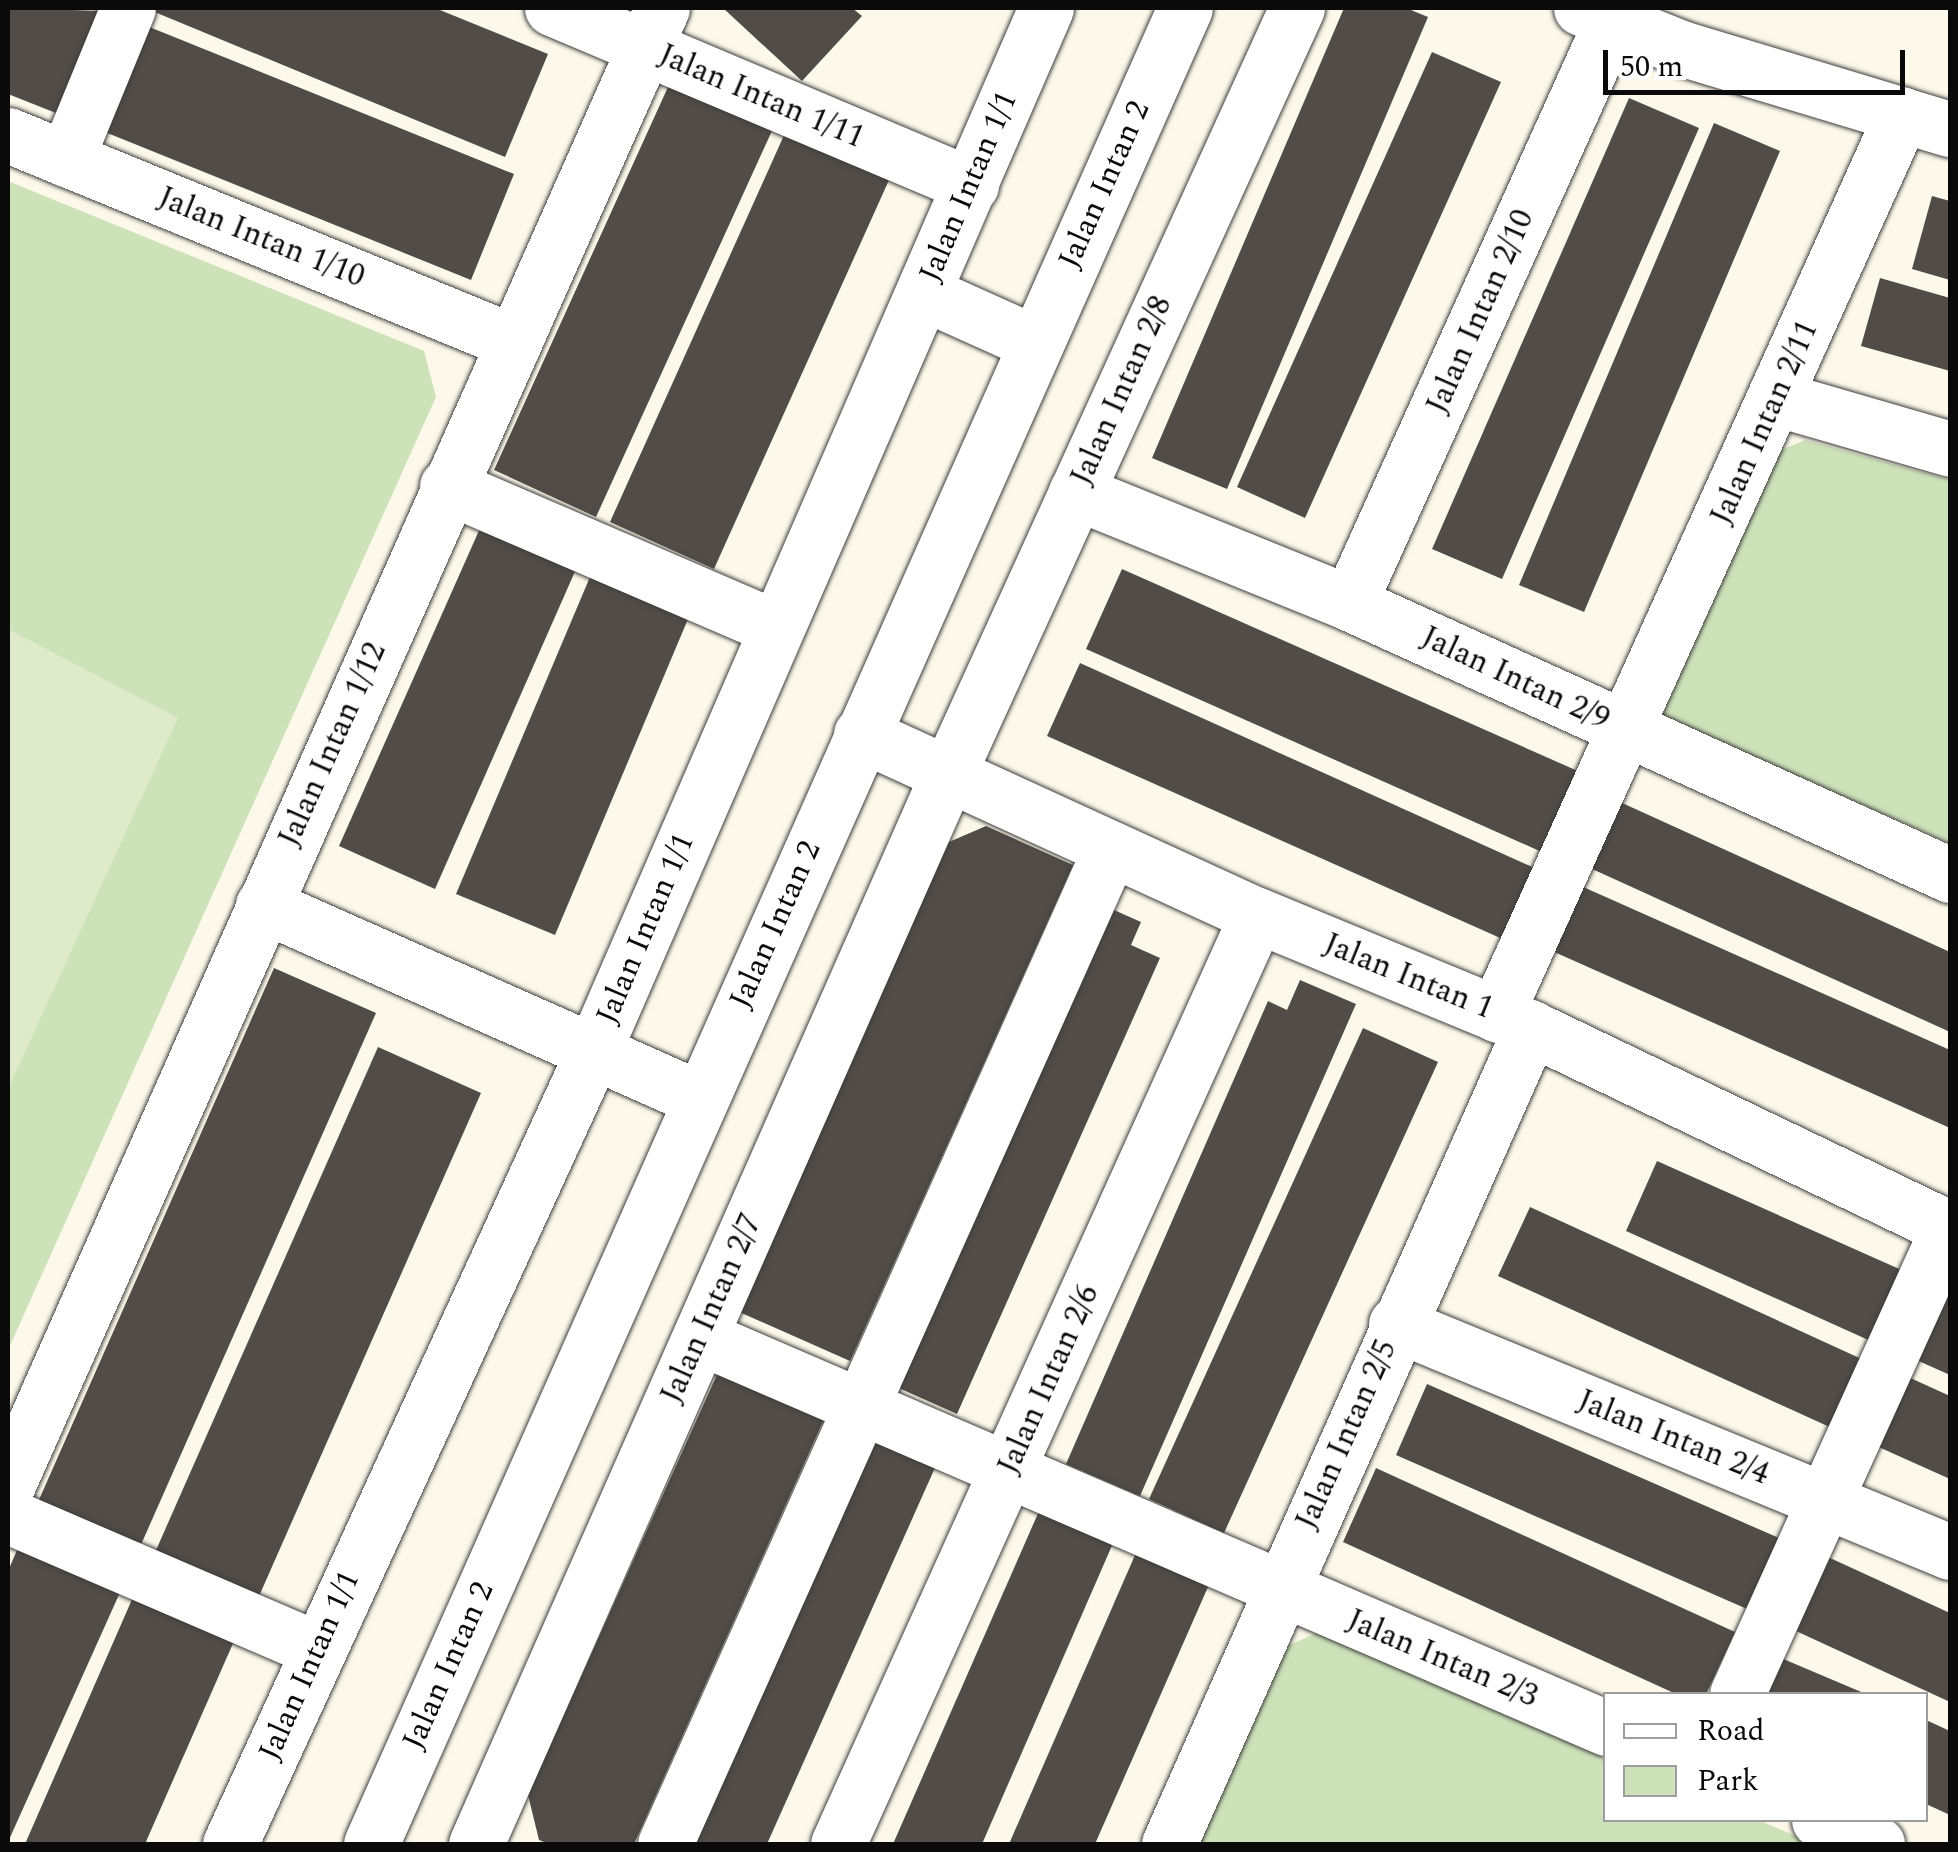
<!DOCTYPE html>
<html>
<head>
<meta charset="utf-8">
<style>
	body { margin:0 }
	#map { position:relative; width:1958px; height:1852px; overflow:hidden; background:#fcf9ea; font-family:Spectral,serif }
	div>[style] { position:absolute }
	.green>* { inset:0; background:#cde2b9 }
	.pitch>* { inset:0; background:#deeaca }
	.building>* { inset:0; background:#514c48 }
	.roads { filter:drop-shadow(0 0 2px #3d3d3d) drop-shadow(0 0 2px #3d3d3d) }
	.minor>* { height:55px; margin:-27.5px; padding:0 27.5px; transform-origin:27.5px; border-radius:27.5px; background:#fff }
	span { translate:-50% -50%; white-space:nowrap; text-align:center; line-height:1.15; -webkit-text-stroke:10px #fff; paint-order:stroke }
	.street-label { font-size:32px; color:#0a0a0a }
	.frame { position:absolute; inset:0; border:10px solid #0a0a0a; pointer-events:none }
	.legend { position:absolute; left:1603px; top:1692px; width:325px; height:130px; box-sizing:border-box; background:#fff; border:2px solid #9d9d9d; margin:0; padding:12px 18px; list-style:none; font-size:30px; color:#0a0a0a }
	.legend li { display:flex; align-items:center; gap:20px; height:50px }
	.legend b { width:50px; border:2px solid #9d9d9d }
	.scale { position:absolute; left:1603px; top:50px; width:302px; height:45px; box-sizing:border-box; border:5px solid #0a0a0a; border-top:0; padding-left:12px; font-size:30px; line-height:35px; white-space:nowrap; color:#0a0a0a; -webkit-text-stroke:8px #fff; paint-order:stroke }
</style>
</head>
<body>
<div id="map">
	<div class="green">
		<i style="clip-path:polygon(8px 181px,424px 351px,436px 397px,8px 1350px)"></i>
		<i style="clip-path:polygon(1805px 440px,1950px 480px,1950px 843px,1659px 716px,1764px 457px)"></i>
		<i style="clip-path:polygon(1323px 1630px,1605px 1753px,1606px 1820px,1758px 1820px,1815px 1844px,1198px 1844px,1285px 1647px)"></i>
	</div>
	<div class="pitch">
		<i style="clip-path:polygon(8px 629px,178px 718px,8px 1089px)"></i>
	</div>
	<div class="building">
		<i style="clip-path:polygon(8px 8px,104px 11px,61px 115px,8px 94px)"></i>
		<i style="clip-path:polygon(145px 8px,435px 8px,548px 54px,505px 157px)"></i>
		<i style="clip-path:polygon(723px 8px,852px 8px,862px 16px,802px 81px)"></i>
		<i style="clip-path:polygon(1344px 8px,1406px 8px,1428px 17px,1227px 489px,1152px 458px)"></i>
		<i style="clip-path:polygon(132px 20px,514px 174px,471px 280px,90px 126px)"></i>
		<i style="clip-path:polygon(1432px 52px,1501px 82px,1305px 518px,1237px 487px)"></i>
		<i style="clip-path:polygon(678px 65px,781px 111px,596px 517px,494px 470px)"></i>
		<i style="clip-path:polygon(1629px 98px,1699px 128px,1502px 579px,1432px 549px)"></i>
		<i style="clip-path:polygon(794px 113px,898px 160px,714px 569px,610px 522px)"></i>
		<i style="clip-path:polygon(1714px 123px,1780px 151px,1584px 612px,1519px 585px)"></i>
		<i style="clip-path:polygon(1932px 196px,1950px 201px,1950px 280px,1912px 269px)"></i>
		<i style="clip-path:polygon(1880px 278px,1950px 298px,1950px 371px,1861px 346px)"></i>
		<i style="clip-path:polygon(489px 508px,584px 551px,435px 889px,339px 846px)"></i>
		<i style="clip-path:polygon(598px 558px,696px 600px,555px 935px,456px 894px)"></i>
		<i style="clip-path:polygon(1122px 569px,1580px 772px,1544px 853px,1086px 649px)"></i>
		<i style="clip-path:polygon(1080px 663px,1539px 870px,1507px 941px,1047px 736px)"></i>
		<i style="clip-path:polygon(1609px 797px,1950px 952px,1950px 1032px,1579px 863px)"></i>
		<i style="clip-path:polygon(986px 826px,1073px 865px,850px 1361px,737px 1311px,942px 845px)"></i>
		<i style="clip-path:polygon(1572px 882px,1950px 1050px,1950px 1128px,1543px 947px)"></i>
		<i style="clip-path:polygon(1096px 902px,1141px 922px,1131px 945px,1160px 958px,957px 1414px,883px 1381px)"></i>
		<i style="clip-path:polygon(274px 968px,376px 1013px,136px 1556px,34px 1511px)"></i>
		<i style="clip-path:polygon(1300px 980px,1356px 1004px,1140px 1496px,1066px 1464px,1268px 1001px,1287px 1010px)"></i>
		<i style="clip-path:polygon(1363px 1028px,1438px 1062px,1224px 1533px,1149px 1499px)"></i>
		<i style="clip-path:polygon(378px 1047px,481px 1093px,256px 1603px,153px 1557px)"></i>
		<i style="clip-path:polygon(1657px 1161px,1906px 1272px,1875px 1343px,1626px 1231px)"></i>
		<i style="clip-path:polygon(1530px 1207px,1866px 1361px,1834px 1429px,1498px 1276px)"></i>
		<i style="clip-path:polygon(1950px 1288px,1950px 1375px,1903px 1354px)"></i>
		<i style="clip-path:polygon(724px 1359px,828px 1410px,634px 1844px,549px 1844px,539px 1840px,528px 1795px)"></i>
		<i style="clip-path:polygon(1895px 1371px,1950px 1396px,1950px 1479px,1863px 1440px)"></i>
		<i style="clip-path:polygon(1427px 1384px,1779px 1538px,1747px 1609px,1396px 1455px)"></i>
		<i style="clip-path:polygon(863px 1427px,938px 1461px,767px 1844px,677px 1844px)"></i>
		<i style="clip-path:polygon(1376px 1468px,1735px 1632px,1706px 1694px,1676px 1694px,1343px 1542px)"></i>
		<i style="clip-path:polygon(1043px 1502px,1117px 1534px,982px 1844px,893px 1844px)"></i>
		<i style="clip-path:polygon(24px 1534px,126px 1579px,8px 1842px,8px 1571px)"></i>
		<i style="clip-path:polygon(1142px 1539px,1215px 1571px,1095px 1844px,1009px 1844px)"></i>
		<i style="clip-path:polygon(1817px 1552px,1950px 1613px,1950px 1702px,1783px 1625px)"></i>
		<i style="clip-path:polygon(137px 1588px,238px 1632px,145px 1844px,25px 1844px)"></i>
		<i style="clip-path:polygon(1774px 1655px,1866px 1694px,1757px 1694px)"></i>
		<i style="clip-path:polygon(1926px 1720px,1950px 1731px,1950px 1815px,1926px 1804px)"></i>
	</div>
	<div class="roads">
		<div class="minor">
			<i style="left:552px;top:8px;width:455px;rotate:22.9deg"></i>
			<i style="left:1581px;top:8px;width:108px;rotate:21.8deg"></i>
			<i style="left:1681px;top:48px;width:281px;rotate:16.8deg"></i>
			<i style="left:8px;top:135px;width:547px;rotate:22.25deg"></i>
			<i style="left:66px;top:159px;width:163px;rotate:-67.7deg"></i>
			<i style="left:924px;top:293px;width:120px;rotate:24.2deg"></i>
			<i style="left:1775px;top:398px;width:182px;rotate:16.2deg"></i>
			<i style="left:447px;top:486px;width:358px;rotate:23.3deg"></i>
			<i style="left:1076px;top:492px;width:295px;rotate:22.1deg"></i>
			<i style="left:1349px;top:603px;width:660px;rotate:24.35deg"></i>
			<i style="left:1349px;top:603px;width:640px;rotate:-65.72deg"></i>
			<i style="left:861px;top:734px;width:435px;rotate:24.6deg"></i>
			<i style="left:1257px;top:915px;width:296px;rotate:22.4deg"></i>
			<i style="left:1531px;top:1028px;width:465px;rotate:25.6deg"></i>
			<i style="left:263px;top:905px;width:477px;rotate:23.9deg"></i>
			<i style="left:1496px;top:1014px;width:987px;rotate:-65.72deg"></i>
			<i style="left:1396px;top:1324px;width:599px;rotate:22.37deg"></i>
			<i style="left:700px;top:1337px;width:987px;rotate:23.34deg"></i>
			<i style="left:8px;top:1484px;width:1614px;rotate:-66.1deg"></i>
			<i style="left:8px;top:1516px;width:336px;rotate:23.3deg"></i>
			<i style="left:1737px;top:1694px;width:512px;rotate:-65.64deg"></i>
			<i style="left:1819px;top:1820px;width:63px;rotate:22.5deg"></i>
			<i style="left:230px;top:1844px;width:871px;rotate:-65.38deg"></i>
			<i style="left:593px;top:1052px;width:1138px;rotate:-66.54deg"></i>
			<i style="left:371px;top:1844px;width:2008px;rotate:-66.09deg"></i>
			<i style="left:476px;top:1844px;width:1169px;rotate:-66.2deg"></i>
			<i style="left:948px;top:774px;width:842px;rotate:-65.51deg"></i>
			<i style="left:665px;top:1844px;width:1089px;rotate:-65.88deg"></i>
			<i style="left:838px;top:1844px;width:1019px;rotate:-65.72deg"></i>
			<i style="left:1169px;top:1844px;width:893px;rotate:-66.08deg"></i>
		</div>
	</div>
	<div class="street-label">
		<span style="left:761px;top:97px;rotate:23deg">Jalan Intan 1/11</span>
		<span style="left:1105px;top:185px;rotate:-66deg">Jalan Intan 2</span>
		<span style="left:969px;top:187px;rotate:-67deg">Jalan Intan 1/1</span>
		<span style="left:261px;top:238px;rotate:22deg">Jalan Intan 1/10</span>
		<span style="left:1481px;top:312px;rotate:-66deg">Jalan Intan 2/10</span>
		<span style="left:1122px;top:391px;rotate:-66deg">Jalan Intan 2/8</span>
		<span style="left:1765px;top:423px;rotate:-66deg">Jalan Intan 2/11</span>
		<span style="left:1515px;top:679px;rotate:25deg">Jalan Intan 2/9</span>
		<span style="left:333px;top:745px;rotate:-66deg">Jalan Intan 1/12</span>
		<span style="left:776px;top:925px;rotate:-66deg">Jalan Intan 2</span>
		<span style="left:646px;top:929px;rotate:-67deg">Jalan Intan 1/1</span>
		<span style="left:1408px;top:977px;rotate:22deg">Jalan Intan 1</span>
		<span style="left:712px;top:1309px;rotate:-66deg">Jalan Intan 2/7</span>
		<span style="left:1049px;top:1380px;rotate:-66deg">Jalan Intan 2/6</span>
		<span style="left:1347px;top:1435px;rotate:-66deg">Jalan Intan 2/5</span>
		<span style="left:1673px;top:1438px;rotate:22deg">Jalan Intan 2/4</span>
		<span style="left:1442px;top:1659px;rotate:23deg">Jalan Intan 2/3</span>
		<span style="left:310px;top:1666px;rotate:-66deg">Jalan Intan 1/1</span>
		<span style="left:449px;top:1666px;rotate:-66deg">Jalan Intan 2</span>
	</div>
	<div class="frame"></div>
	<ul class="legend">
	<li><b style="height:12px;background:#fff"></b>Road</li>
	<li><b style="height:28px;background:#cde2b9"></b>Park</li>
	</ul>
	<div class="scale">50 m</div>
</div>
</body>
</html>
